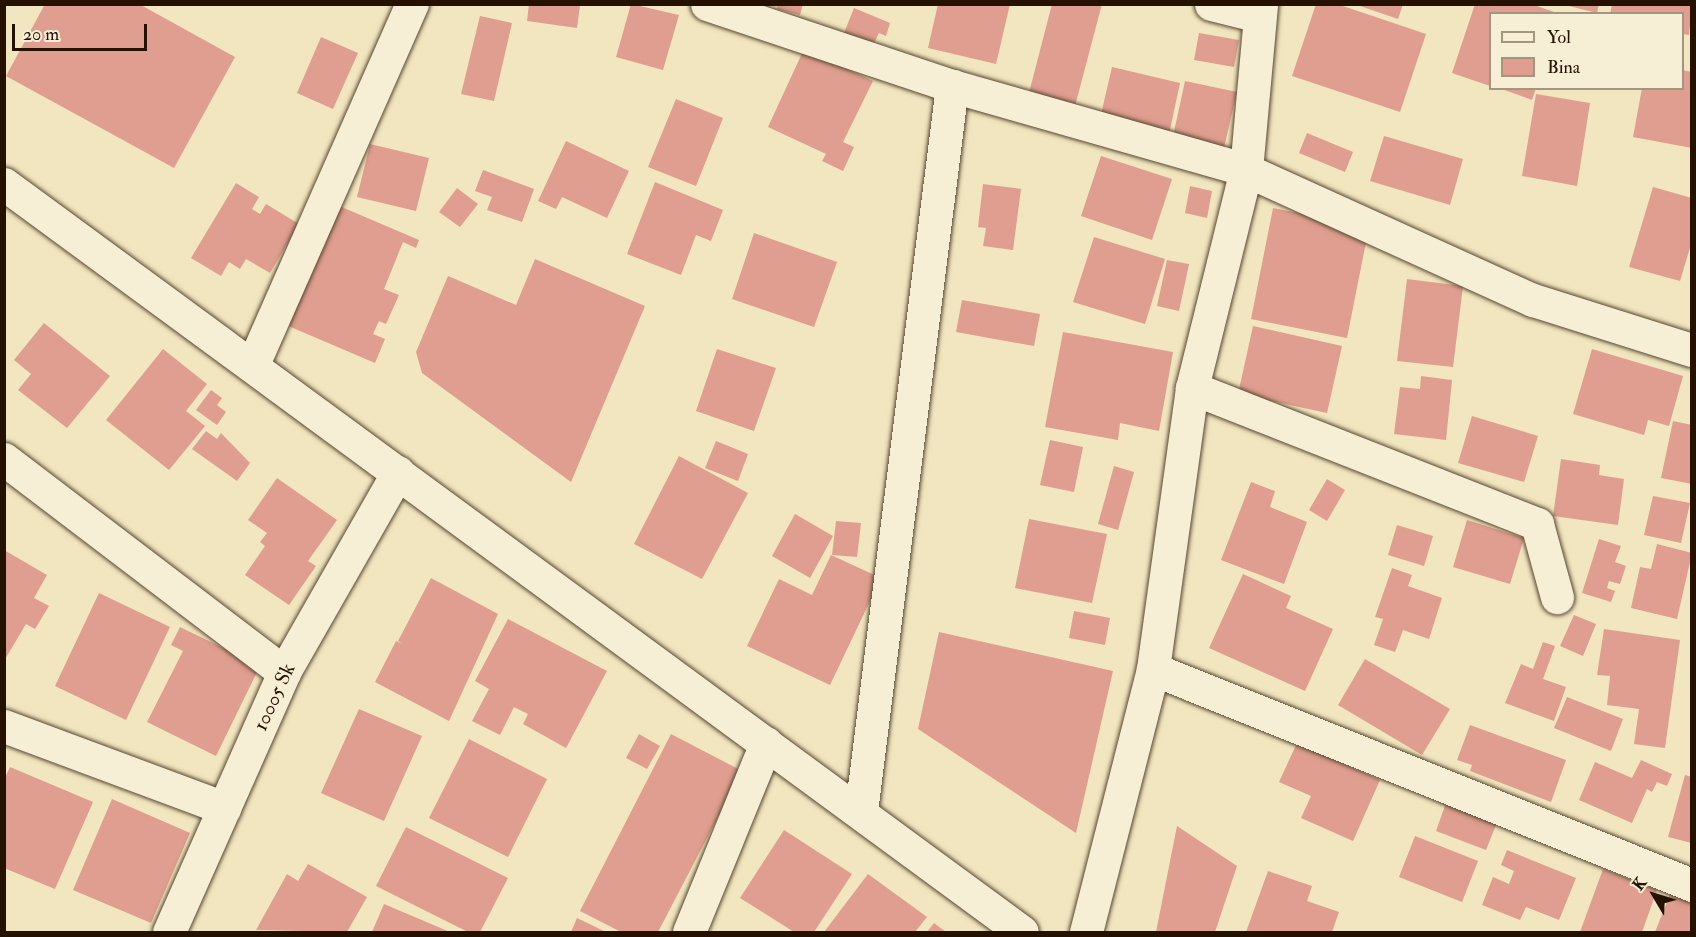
<!DOCTYPE html>
<html>
<head>
<meta charset="utf-8">
<style>
	body { margin:0 }
	#map { position:relative; width:1696px; height:937px; overflow:hidden; background:#f1e6bf; font-family:"IM FELL Double Pica",serif }
	div>[style] { position:absolute }
	.building>* { inset:0; background:#df9e8f }
	.roads { filter:drop-shadow(0 0 2px #574630) drop-shadow(0 0 2px #574630) }
	.street>* { height:33px; margin:-16.5px; padding:0 16.5px; transform-origin:16.5px; border-radius:16.5px; background:#f6efd5 }
	.secondary>* { height:33px; margin:-16.5px; padding:0 16.5px; transform-origin:16.5px; border-radius:16.5px; background:#f6efd5 }
	span { translate:-50% -50%; white-space:nowrap; text-align:center; line-height:1.15; -webkit-text-stroke:5px #f6efd5; paint-order:stroke }
	.street-label { font-size:20px; color:#241100 }
	.frame { position:absolute; inset:0; border:6px solid #241100; pointer-events:none }
	.legend { position:absolute; left:1489px; top:12px; width:195px; height:78px; box-sizing:border-box; background:#f6efd5; border:2px solid #a29680; margin:0; padding:8px 10px; list-style:none; font-size:18px; color:#241100 }
	.legend li { display:flex; align-items:center; gap:12px; height:30px }
	.legend b { width:30px; border:2px solid #a29680 }
	.north { position:absolute; left:1624px; top:865px; width:60px; height:60px; -webkit-text-stroke:4px #f6efd5; paint-order:stroke; rotate:308deg; font-size:16px; font-weight:700; line-height:24px; text-align:center; color:#241100 }
	.north::after { content:''; display:block; margin:auto; width:21px; height:27px; background:#241100; clip-path:polygon(50% 0,100% 100%,50% 72%,0 100%) }
	.scale { position:absolute; left:12px; top:24px; width:135px; height:27px; box-sizing:border-box; border:3px solid #241100; border-top:0; padding-left:8px; font-size:18px; line-height:21px; white-space:nowrap; color:#241100; -webkit-text-stroke:4px #f6efd5; paint-order:stroke }
</style>
</head>
<body>
<div id="map">
	<div class="building">
		<i style="clip-path:polygon(45px 4px,139px 4px,235px 57px,174px 168px,6px 76px)"></i>
		<i style="clip-path:polygon(529px 4px,580px 5px,577px 28px,527px 21px)"></i>
		<i style="clip-path:polygon(631px 4px,679px 15px,663px 70px,616px 57px)"></i>
		<i style="clip-path:polygon(778px 4px,803px 4px,800px 15px,777px 9px)"></i>
		<i style="clip-path:polygon(938px 4px,1010px 4px,996px 64px,928px 48px)"></i>
		<i style="clip-path:polygon(1052px 4px,1102px 4px,1075px 106px,1029px 93px)"></i>
		<i style="clip-path:polygon(1316px 4px,1337px 4px,1426px 34px,1400px 112px,1292px 76px)"></i>
		<i style="clip-path:polygon(1354px 4px,1403px 4px,1398px 19px)"></i>
		<i style="clip-path:polygon(1475px 4px,1531px 4px,1557px 13px,1490px 14px,1490px 86px,1452px 73px)"></i>
		<i style="clip-path:polygon(1561px 4px,1599px 4px,1597px 13px)"></i>
		<i style="clip-path:polygon(1612px 5px,1692px 5px,1689px 35px,1682px 34px,1682px 14px,1610px 14px)"></i>
		<i style="clip-path:polygon(854px 8px,890px 23px,886px 36px,879px 33px,874px 43px,844px 33px)"></i>
		<i style="clip-path:polygon(480px 16px,512px 23px,494px 101px,461px 94px)"></i>
		<i style="clip-path:polygon(1199px 33px,1239px 40px,1234px 67px,1194px 60px)"></i>
		<i style="clip-path:polygon(321px 37px,358px 53px,333px 109px,297px 93px)"></i>
		<i style="clip-path:polygon(804px 49px,873px 81px,843px 142px,854px 147px,843px 171px,822px 161px,826px 154px,768px 127px)"></i>
		<i style="clip-path:polygon(1112px 67px,1180px 83px,1168px 139px,1099px 123px)"></i>
		<i style="clip-path:polygon(1682px 70px,1692px 72px,1692px 148px,1633px 137px,1642px 88px,1682px 88px)"></i>
		<i style="clip-path:polygon(1185px 81px,1237px 92px,1223px 152px,1172px 141px)"></i>
		<i style="clip-path:polygon(1499px 88px,1536px 88px,1532px 100px)"></i>
		<i style="clip-path:polygon(1536px 94px,1590px 103px,1577px 186px,1522px 176px)"></i>
		<i style="clip-path:polygon(676px 99px,723px 118px,696px 186px,648px 167px)"></i>
		<i style="clip-path:polygon(1307px 133px,1353px 152px,1345px 172px,1299px 153px)"></i>
		<i style="clip-path:polygon(1384px 136px,1463px 159px,1450px 205px,1370px 181px)"></i>
		<i style="clip-path:polygon(566px 141px,629px 171px,607px 218px,562px 197px,556px 209px,538px 201px)"></i>
		<i style="clip-path:polygon(370px 144px,429px 158px,416px 211px,357px 197px)"></i>
		<i style="clip-path:polygon(1101px 156px,1172px 179px,1152px 240px,1081px 216px)"></i>
		<i style="clip-path:polygon(483px 170px,534px 189px,522px 222px,487px 210px,492px 197px,475px 191px)"></i>
		<i style="clip-path:polygon(655px 182px,723px 210px,711px 241px,696px 235px,681px 275px,627px 254px)"></i>
		<i style="clip-path:polygon(236px 183px,259px 197px,252px 209px,260px 214px,266px 204px,299px 224px,270px 273px,246px 259px,240px 269px,229px 262px,221px 276px,191px 258px)"></i>
		<i style="clip-path:polygon(983px 184px,1021px 189px,1013px 250px,983px 246px,986px 228px,978px 227px)"></i>
		<i style="clip-path:polygon(1190px 186px,1212px 191px,1207px 218px,1185px 213px)"></i>
		<i style="clip-path:polygon(1653px 187px,1692px 198px,1692px 241px,1680px 281px,1629px 267px)"></i>
		<i style="clip-path:polygon(457px 188px,478px 204px,460px 227px,439px 212px)"></i>
		<i style="clip-path:polygon(337px 205px,419px 240px,416px 248px,403px 242px,384px 289px,399px 295px,386px 324px,379px 321px,373px 334px,385px 339px,375px 363px,286px 325px)"></i>
		<i style="clip-path:polygon(1273px 208px,1369px 227px,1347px 338px,1251px 319px)"></i>
		<i style="clip-path:polygon(754px 233px,837px 262px,814px 327px,732px 299px)"></i>
		<i style="clip-path:polygon(1094px 237px,1165px 259px,1145px 324px,1073px 302px)"></i>
		<i style="clip-path:polygon(535px 259px,645px 306px,571px 482px,422px 373px,416px 352px,448px 276px,516px 305px)"></i>
		<i style="clip-path:polygon(1167px 260px,1189px 264px,1179px 311px,1157px 306px)"></i>
		<i style="clip-path:polygon(1407px 279px,1463px 286px,1453px 367px,1397px 361px)"></i>
		<i style="clip-path:polygon(962px 300px,1040px 314px,1034px 346px,956px 332px)"></i>
		<i style="clip-path:polygon(44px 323px,110px 376px,67px 428px,18px 390px,31px 374px,14px 360px)"></i>
		<i style="clip-path:polygon(1253px 326px,1342px 346px,1327px 413px,1238px 394px)"></i>
		<i style="clip-path:polygon(1063px 332px,1173px 352px,1159px 431px,1120px 423px,1118px 440px,1045px 427px)"></i>
		<i style="clip-path:polygon(163px 349px,207px 384px,186px 411px,205px 426px,169px 470px,106px 420px)"></i>
		<i style="clip-path:polygon(717px 349px,776px 368px,754px 431px,696px 411px)"></i>
		<i style="clip-path:polygon(1592px 349px,1683px 376px,1669px 426px,1648px 420px,1644px 435px,1573px 414px)"></i>
		<i style="clip-path:polygon(1421px 376px,1452px 380px,1446px 440px,1394px 434px,1400px 387px,1420px 389px)"></i>
		<i style="clip-path:polygon(211px 390px,222px 398px,217px 405px,226px 412px,217px 425px,196px 410px)"></i>
		<i style="clip-path:polygon(1472px 416px,1538px 436px,1524px 482px,1458px 463px)"></i>
		<i style="clip-path:polygon(1673px 421px,1692px 425px,1692px 484px,1661px 478px)"></i>
		<i style="clip-path:polygon(206px 431px,217px 439px,221px 433px,250px 463px,237px 481px,192px 449px)"></i>
		<i style="clip-path:polygon(1050px 440px,1083px 447px,1074px 492px,1040px 485px)"></i>
		<i style="clip-path:polygon(716px 441px,748px 454px,738px 481px,705px 468px)"></i>
		<i style="clip-path:polygon(679px 456px,748px 493px,702px 579px,634px 544px)"></i>
		<i style="clip-path:polygon(1561px 459px,1600px 465px,1599px 475px,1624px 479px,1618px 525px,1553px 516px)"></i>
		<i style="clip-path:polygon(1114px 466px,1134px 472px,1118px 530px,1098px 524px)"></i>
		<i style="clip-path:polygon(277px 478px,337px 520px,308px 561px,316px 566px,289px 605px,245px 575px,265px 546px,260px 542px,267px 533px,248px 520px)"></i>
		<i style="clip-path:polygon(1327px 479px,1345px 490px,1327px 521px,1309px 510px)"></i>
		<i style="clip-path:polygon(1251px 482px,1275px 491px,1270px 507px,1307px 522px,1284px 584px,1221px 560px)"></i>
		<i style="clip-path:polygon(1653px 496px,1690px 503px,1681px 543px,1644px 535px)"></i>
		<i style="clip-path:polygon(795px 514px,833px 536px,810px 578px,772px 556px)"></i>
		<i style="clip-path:polygon(1029px 519px,1107px 534px,1092px 603px,1015px 588px)"></i>
		<i style="clip-path:polygon(1467px 520px,1524px 538px,1510px 584px,1453px 567px)"></i>
		<i style="clip-path:polygon(836px 521px,861px 523px,857px 557px,832px 555px)"></i>
		<i style="clip-path:polygon(1397px 525px,1433px 536px,1424px 566px,1388px 555px)"></i>
		<i style="clip-path:polygon(1599px 539px,1621px 546px,1615px 562px,1626px 566px,1620px 584px,1609px 581px,1607px 588px,1615px 591px,1611px 602px,1582px 593px)"></i>
		<i style="clip-path:polygon(1657px 544px,1692px 553px,1677px 619px,1631px 608px,1640px 567px,1651px 569px)"></i>
		<i style="clip-path:polygon(4px 550px,47px 575px,34px 598px,49px 606px,35px 629px,26px 624px,4px 661px)"></i>
		<i style="clip-path:polygon(831px 555px,881px 578px,830px 685px,747px 646px,779px 579px,812px 595px)"></i>
		<i style="clip-path:polygon(1392px 568px,1412px 575px,1408px 586px,1442px 598px,1429px 639px,1403px 630px,1395px 652px,1374px 645px,1383px 619px,1375px 617px)"></i>
		<i style="clip-path:polygon(1243px 574px,1291px 596px,1286px 608px,1333px 629px,1305px 691px,1209px 648px)"></i>
		<i style="clip-path:polygon(431px 578px,498px 614px,449px 721px,375px 682px,396px 641px,403px 644px,398px 641px)"></i>
		<i style="clip-path:polygon(99px 593px,170px 627px,126px 720px,55px 686px)"></i>
		<i style="clip-path:polygon(1074px 611px,1110px 618px,1105px 645px,1069px 638px)"></i>
		<i style="clip-path:polygon(1574px 615px,1596px 624px,1583px 656px,1560px 646px)"></i>
		<i style="clip-path:polygon(508px 619px,607px 671px,566px 748px,523px 724px,528px 714px,514px 707px,500px 735px,472px 721px,489px 689px,475px 681px)"></i>
		<i style="clip-path:polygon(180px 627px,260px 666px,216px 756px,147px 722px,183px 651px,171px 645px)"></i>
		<i style="clip-path:polygon(1604px 629px,1680px 640px,1665px 748px,1634px 744px,1639px 709px,1607px 705px,1610px 676px,1597px 675px)"></i>
		<i style="clip-path:polygon(939px 632px,1113px 671px,1076px 833px,918px 729px)"></i>
		<i style="clip-path:polygon(1543px 642px,1555px 646px,1543px 679px,1566px 687px,1554px 721px,1505px 703px,1521px 664px,1533px 669px)"></i>
		<i style="clip-path:polygon(1365px 659px,1450px 709px,1422px 755px,1338px 705px)"></i>
		<i style="clip-path:polygon(1567px 697px,1623px 719px,1611px 751px,1554px 728px)"></i>
		<i style="clip-path:polygon(359px 709px,422px 736px,384px 821px,321px 793px)"></i>
		<i style="clip-path:polygon(1470px 725px,1566px 760px,1551px 802px,1470px 771px,1472px 765px,1457px 760px)"></i>
		<i style="clip-path:polygon(639px 734px,660px 746px,647px 769px,626px 758px)"></i>
		<i style="clip-path:polygon(671px 734px,742px 771px,658px 932px,621px 932px,580px 911px)"></i>
		<i style="clip-path:polygon(469px 739px,547px 779px,508px 857px,429px 818px)"></i>
		<i style="clip-path:polygon(1297px 743px,1380px 780px,1353px 841px,1301px 818px,1311px 796px,1279px 782px)"></i>
		<i style="clip-path:polygon(1641px 760px,1672px 774px,1667px 786px,1657px 782px,1652px 792px,1647px 789px,1632px 823px,1579px 800px,1595px 762px,1632px 778px)"></i>
		<i style="clip-path:polygon(10px 767px,93px 802px,55px 889px,4px 868px,4px 780px)"></i>
		<i style="clip-path:polygon(1685px 775px,1692px 777px,1692px 843px,1668px 837px)"></i>
		<i style="clip-path:polygon(112px 799px,190px 833px,151px 923px,73px 890px)"></i>
		<i style="clip-path:polygon(1447px 800px,1498px 820px,1486px 850px,1436px 831px)"></i>
		<i style="clip-path:polygon(1177px 826px,1237px 866px,1215px 932px,1156px 932px)"></i>
		<i style="clip-path:polygon(406px 827px,508px 878px,480px 932px,468px 932px,376px 886px)"></i>
		<i style="clip-path:polygon(784px 830px,852px 874px,814px 932px,794px 932px,740px 898px)"></i>
		<i style="clip-path:polygon(1415px 836px,1478px 861px,1462px 902px,1399px 877px)"></i>
		<i style="clip-path:polygon(1507px 850px,1576px 878px,1559px 920px,1526px 907px,1520px 920px,1482px 905px,1493px 877px,1509px 884px,1514px 871px,1501px 865px)"></i>
		<i style="clip-path:polygon(308px 864px,367px 897px,347px 932px,256px 930px,287px 874px,298px 881px)"></i>
		<i style="clip-path:polygon(1603px 869px,1657px 890px,1642px 932px,1580px 932px)"></i>
		<i style="clip-path:polygon(1268px 871px,1312px 886px,1307px 901px,1339px 912px,1332px 932px,1246px 932px)"></i>
		<i style="clip-path:polygon(868px 874px,927px 917px,915px 932px,824px 932px)"></i>
		<i style="clip-path:polygon(1673px 887px,1692px 895px,1692px 932px,1655px 932px)"></i>
		<i style="clip-path:polygon(384px 904px,450px 932px,372px 932px)"></i>
		<i style="clip-path:polygon(577px 918px,606px 932px,571px 932px)"></i>
		<i style="clip-path:polygon(934px 923px,946px 932px,927px 932px)"></i>
	</div>
	<div class="roads">
		<div class="street">
			<i style="left:707px;top:4px;width:258px;rotate:18.5deg"></i>
			<i style="left:952px;top:86px;width:306px;rotate:15.9deg"></i>
			<i style="left:1246px;top:170px;width:315px;rotate:24.4deg"></i>
			<i style="left:1533px;top:300px;width:167px;rotate:17.5deg"></i>
			<i style="left:1211px;top:4px;width:49px;rotate:14deg"></i>
			<i style="left:253px;top:364px;width:394px;rotate:-66.2deg"></i>
			<i style="left:1192px;top:388px;width:371px;rotate:21.5deg"></i>
			<i style="left:1537px;top:524px;width:76px;rotate:74.7deg"></i>
			<i style="left:4px;top:459px;width:352px;rotate:37.3deg"></i>
			<i style="left:1153px;top:669px;width:581px;rotate:21.84deg"></i>
			<i style="left:4px;top:726px;width:235px;rotate:20.4deg"></i>
			<i style="left:861px;top:811px;width:731px;rotate:-82.85deg"></i>
			<i style="left:169px;top:932px;width:284px;rotate:-66.1deg"></i>
			<i style="left:284px;top:672px;width:230px;rotate:-60.3deg"></i>
			<i style="left:689px;top:932px;width:204px;rotate:-67.8deg"></i>
			<i style="left:1086px;top:932px;width:271px;rotate:-75.7deg"></i>
			<i style="left:1153px;top:669px;width:284px;rotate:-82.1deg"></i>
			<i style="left:1192px;top:388px;width:225px;rotate:-76.1deg"></i>
			<i style="left:1246px;top:170px;width:167px;rotate:-84.8deg"></i>
		</div>
		<div class="secondary">
			<i style="left:4px;top:184px;width:1263px;rotate:36.31deg"></i>
		</div>
	</div>
	<div class="street-label">
		<span style="left:274px;top:697px;rotate:-65deg">10005 Sk</span>
	</div>
	<div class="frame"></div>
	<ul class="legend">
	<li><b style="height:8px;background:#f6efd5"></b>Yol</li>
	<li><b style="height:16px;background:#df9e8f"></b>Bina</li>
	</ul>
	<div class="north">K</div>
	<div class="scale">20 m</div>
</div>
</body>
</html>
